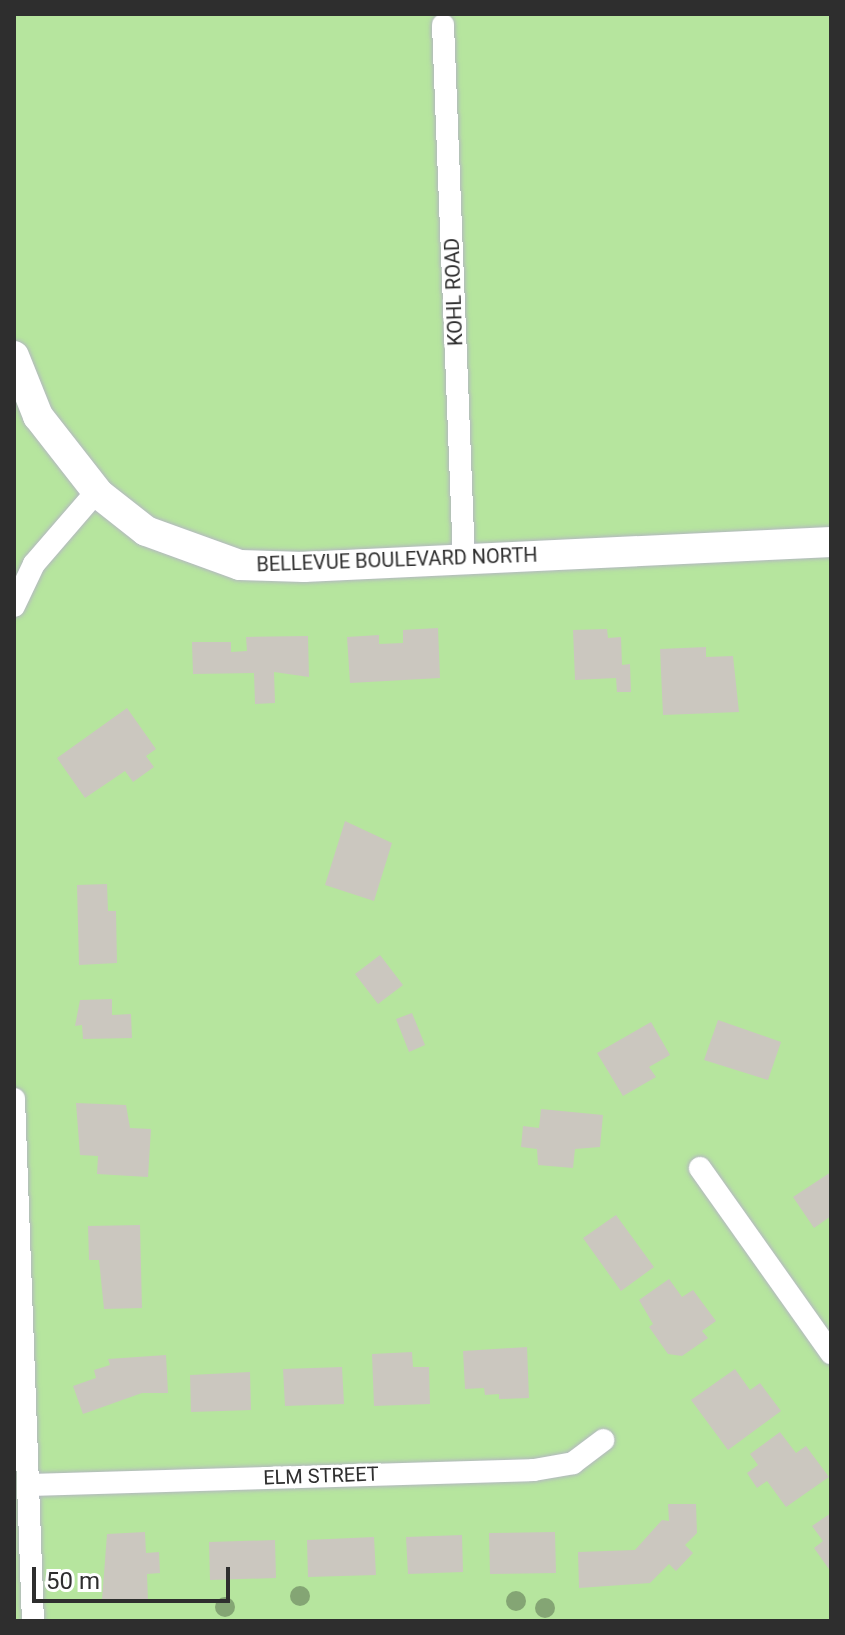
<!DOCTYPE html>
<html>
<head>
<meta charset="utf-8">
<style>
	body { margin:0 }
	#map { position:relative; width:845px; height:1635px; overflow:hidden; background:#efe9e1; font-family:Roboto,sans-serif }
	div>[style] { position:absolute }
	.green>* { inset:0; background:#b6e59e }
	.building>* { inset:0; background:#cbc7bf }
	.roads { filter:drop-shadow(0 0 2px #b4b7c1) drop-shadow(0 0 2px #b4b7c1) }
	.minor>* { height:22px; margin:-11px; padding:0 11px; transform-origin:11px; border-radius:11px; background:#fff }
	.secondary>* { height:30px; margin:-15px; padding:0 15px; transform-origin:15px; border-radius:15px; background:#fff }
	.trees>* { width:20px; height:20px; margin:-10px; border-radius:50%; background:#84a574 }
	span { translate:-50% -50%; white-space:nowrap; text-align:center; line-height:1.15; -webkit-text-stroke:6px #fff; paint-order:stroke }
	.street-label { font-size:20px; color:#2e2e2e }
	.frame { position:absolute; inset:0; border:16px solid #2e2e2e; pointer-events:none }
	.scale { position:absolute; left:32px; top:1567px; width:198px; height:36px; box-sizing:border-box; border:4px solid #2e2e2e; border-top:0; padding-left:10px; font-size:24px; line-height:28px; white-space:nowrap; color:#2e2e2e; -webkit-text-stroke:6px #fff; paint-order:stroke }
</style>
</head>
<body>
<div id="map">
	<div class="green">
		<i style="clip-path:polygon(14px 14px,831px 14px,831px 1621px,14px 1621px)"></i>
	</div>
	<div class="building">
		<i style="clip-path:polygon(438px 628px,440px 678px,350px 683px,347px 637px,379px 635px,379px 644px,403px 643px,403px 630px)"></i>
		<i style="clip-path:polygon(607px 629px,608px 638px,621px 637px,622px 665px,630px 664px,631px 692px,617px 692px,616px 678px,575px 680px,573px 630px)"></i>
		<i style="clip-path:polygon(308px 636px,309px 677px,274px 672px,275px 703px,255px 704px,254px 673px,193px 674px,192px 642px,231px 642px,231px 652px,247px 651px,246px 637px)"></i>
		<i style="clip-path:polygon(706px 647px,706px 657px,733px 656px,739px 712px,663px 715px,660px 649px)"></i>
		<i style="clip-path:polygon(127px 708px,156px 749px,146px 756px,154px 767px,133px 782px,125px 771px,85px 798px,57px 758px)"></i>
		<i style="clip-path:polygon(345px 821px,392px 843px,374px 901px,325px 885px)"></i>
		<i style="clip-path:polygon(107px 884px,108px 911px,116px 911px,117px 963px,79px 965px,77px 885px)"></i>
		<i style="clip-path:polygon(380px 955px,403px 985px,378px 1004px,355px 974px)"></i>
		<i style="clip-path:polygon(112px 999px,112px 1015px,131px 1014px,132px 1038px,83px 1039px,82px 1025px,75px 1026px,80px 1000px)"></i>
		<i style="clip-path:polygon(412px 1013px,425px 1045px,409px 1052px,396px 1019px)"></i>
		<i style="clip-path:polygon(718px 1020px,781px 1042px,768px 1080px,704px 1060px)"></i>
		<i style="clip-path:polygon(651px 1022px,670px 1055px,649px 1067px,656px 1077px,623px 1096px,597px 1053px)"></i>
		<i style="clip-path:polygon(76px 1103px,126px 1105px,130px 1128px,151px 1129px,148px 1177px,97px 1174px,98px 1156px,80px 1155px)"></i>
		<i style="clip-path:polygon(541px 1109px,603px 1115px,600px 1147px,575px 1149px,573px 1168px,538px 1165px,537px 1149px,521px 1147px,523px 1126px,539px 1128px)"></i>
		<i style="clip-path:polygon(831px 1172px,831px 1216px,814px 1228px,793px 1197px)"></i>
		<i style="clip-path:polygon(616px 1215px,654px 1267px,621px 1291px,583px 1238px)"></i>
		<i style="clip-path:polygon(140px 1225px,142px 1308px,104px 1309px,99px 1260px,89px 1260px,88px 1226px)"></i>
		<i style="clip-path:polygon(669px 1279px,682px 1297px,693px 1290px,716px 1321px,702px 1331px,708px 1338px,682px 1356px,668px 1354px,649px 1327px,653px 1324px,639px 1300px)"></i>
		<i style="clip-path:polygon(527px 1347px,529px 1398px,499px 1399px,499px 1394px,485px 1395px,484px 1388px,465px 1389px,463px 1351px)"></i>
		<i style="clip-path:polygon(412px 1352px,413px 1367px,429px 1367px,430px 1404px,374px 1406px,372px 1354px)"></i>
		<i style="clip-path:polygon(166px 1355px,168px 1393px,142px 1393px,83px 1414px,73px 1386px,96px 1378px,94px 1370px,110px 1365px,108px 1359px)"></i>
		<i style="clip-path:polygon(342px 1367px,344px 1404px,285px 1406px,283px 1369px)"></i>
		<i style="clip-path:polygon(735px 1369px,750px 1390px,760px 1383px,781px 1411px,728px 1450px,691px 1400px)"></i>
		<i style="clip-path:polygon(250px 1372px,251px 1410px,191px 1412px,190px 1375px)"></i>
		<i style="clip-path:polygon(780px 1432px,796px 1453px,806px 1446px,829px 1477px,786px 1507px,767px 1481px,757px 1488px,747px 1473px,758px 1465px,750px 1454px)"></i>
		<i style="clip-path:polygon(668px 1504px,696px 1504px,697px 1533px,685px 1545px,693px 1553px,676px 1571px,669px 1564px,650px 1583px,579px 1588px,578px 1552px,635px 1550px,662px 1520px,669px 1521px)"></i>
		<i style="clip-path:polygon(831px 1513px,831px 1572px,814px 1548px,823px 1541px,812px 1526px)"></i>
		<i style="clip-path:polygon(145px 1532px,146px 1553px,159px 1552px,160px 1573px,147px 1574px,148px 1601px,102px 1600px,107px 1534px)"></i>
		<i style="clip-path:polygon(555px 1532px,556px 1573px,490px 1574px,489px 1533px)"></i>
		<i style="clip-path:polygon(462px 1535px,463px 1572px,408px 1574px,406px 1537px)"></i>
		<i style="clip-path:polygon(374px 1537px,376px 1575px,308px 1577px,307px 1540px)"></i>
		<i style="clip-path:polygon(275px 1540px,276px 1578px,210px 1580px,209px 1542px)"></i>
	</div>
	<div class="roads">
		<div class="minor">
			<i style="left:443px;top:25px;width:535px;rotate:87.75deg"></i>
			<i style="left:14px;top:606px;width:47px;rotate:-64.5deg"></i>
			<i style="left:34px;top:564px;width:96px;rotate:-49.2deg"></i>
			<i style="left:14px;top:1099px;width:522px;rotate:87.92deg"></i>
			<i style="left:700px;top:1168px;width:227px;rotate:54.7deg"></i>
			<i style="left:30px;top:1485px;width:504px;rotate:-1.7deg"></i>
			<i style="left:534px;top:1470px;width:40px;rotate:-10deg"></i>
			<i style="left:573px;top:1463px;width:38px;rotate:-37deg"></i>
		</div>
		<div class="secondary">
			<i style="left:14px;top:356px;width:65px;rotate:68.2deg"></i>
			<i style="left:38px;top:416px;width:99px;rotate:52deg"></i>
			<i style="left:99px;top:494px;width:60px;rotate:38.2deg"></i>
			<i style="left:146px;top:531px;width:100px;rotate:19.9deg"></i>
			<i style="left:240px;top:565px;width:64px;rotate:1.8deg"></i>
			<i style="left:304px;top:567px;width:528px;rotate:-2.72deg"></i>
		</div>
	</div>
	<div class="trees">
		<i style="left:300px;top:1596px"></i>
		<i style="left:516px;top:1601px"></i>
		<i style="left:225px;top:1607px"></i>
		<i style="left:545px;top:1608px"></i>
	</div>
	<div class="street-label">
		<span style="left:454px;top:292px;rotate:-92deg">KOHL ROAD</span>
		<span style="left:397px;top:560px;rotate:-2deg">BELLEVUE BOULEVARD NORTH</span>
		<span style="left:321px;top:1476px;rotate:-2deg">ELM STREET</span>
	</div>
	<div class="frame"></div>
	<div class="scale">50 m</div>
</div>
</body>
</html>
